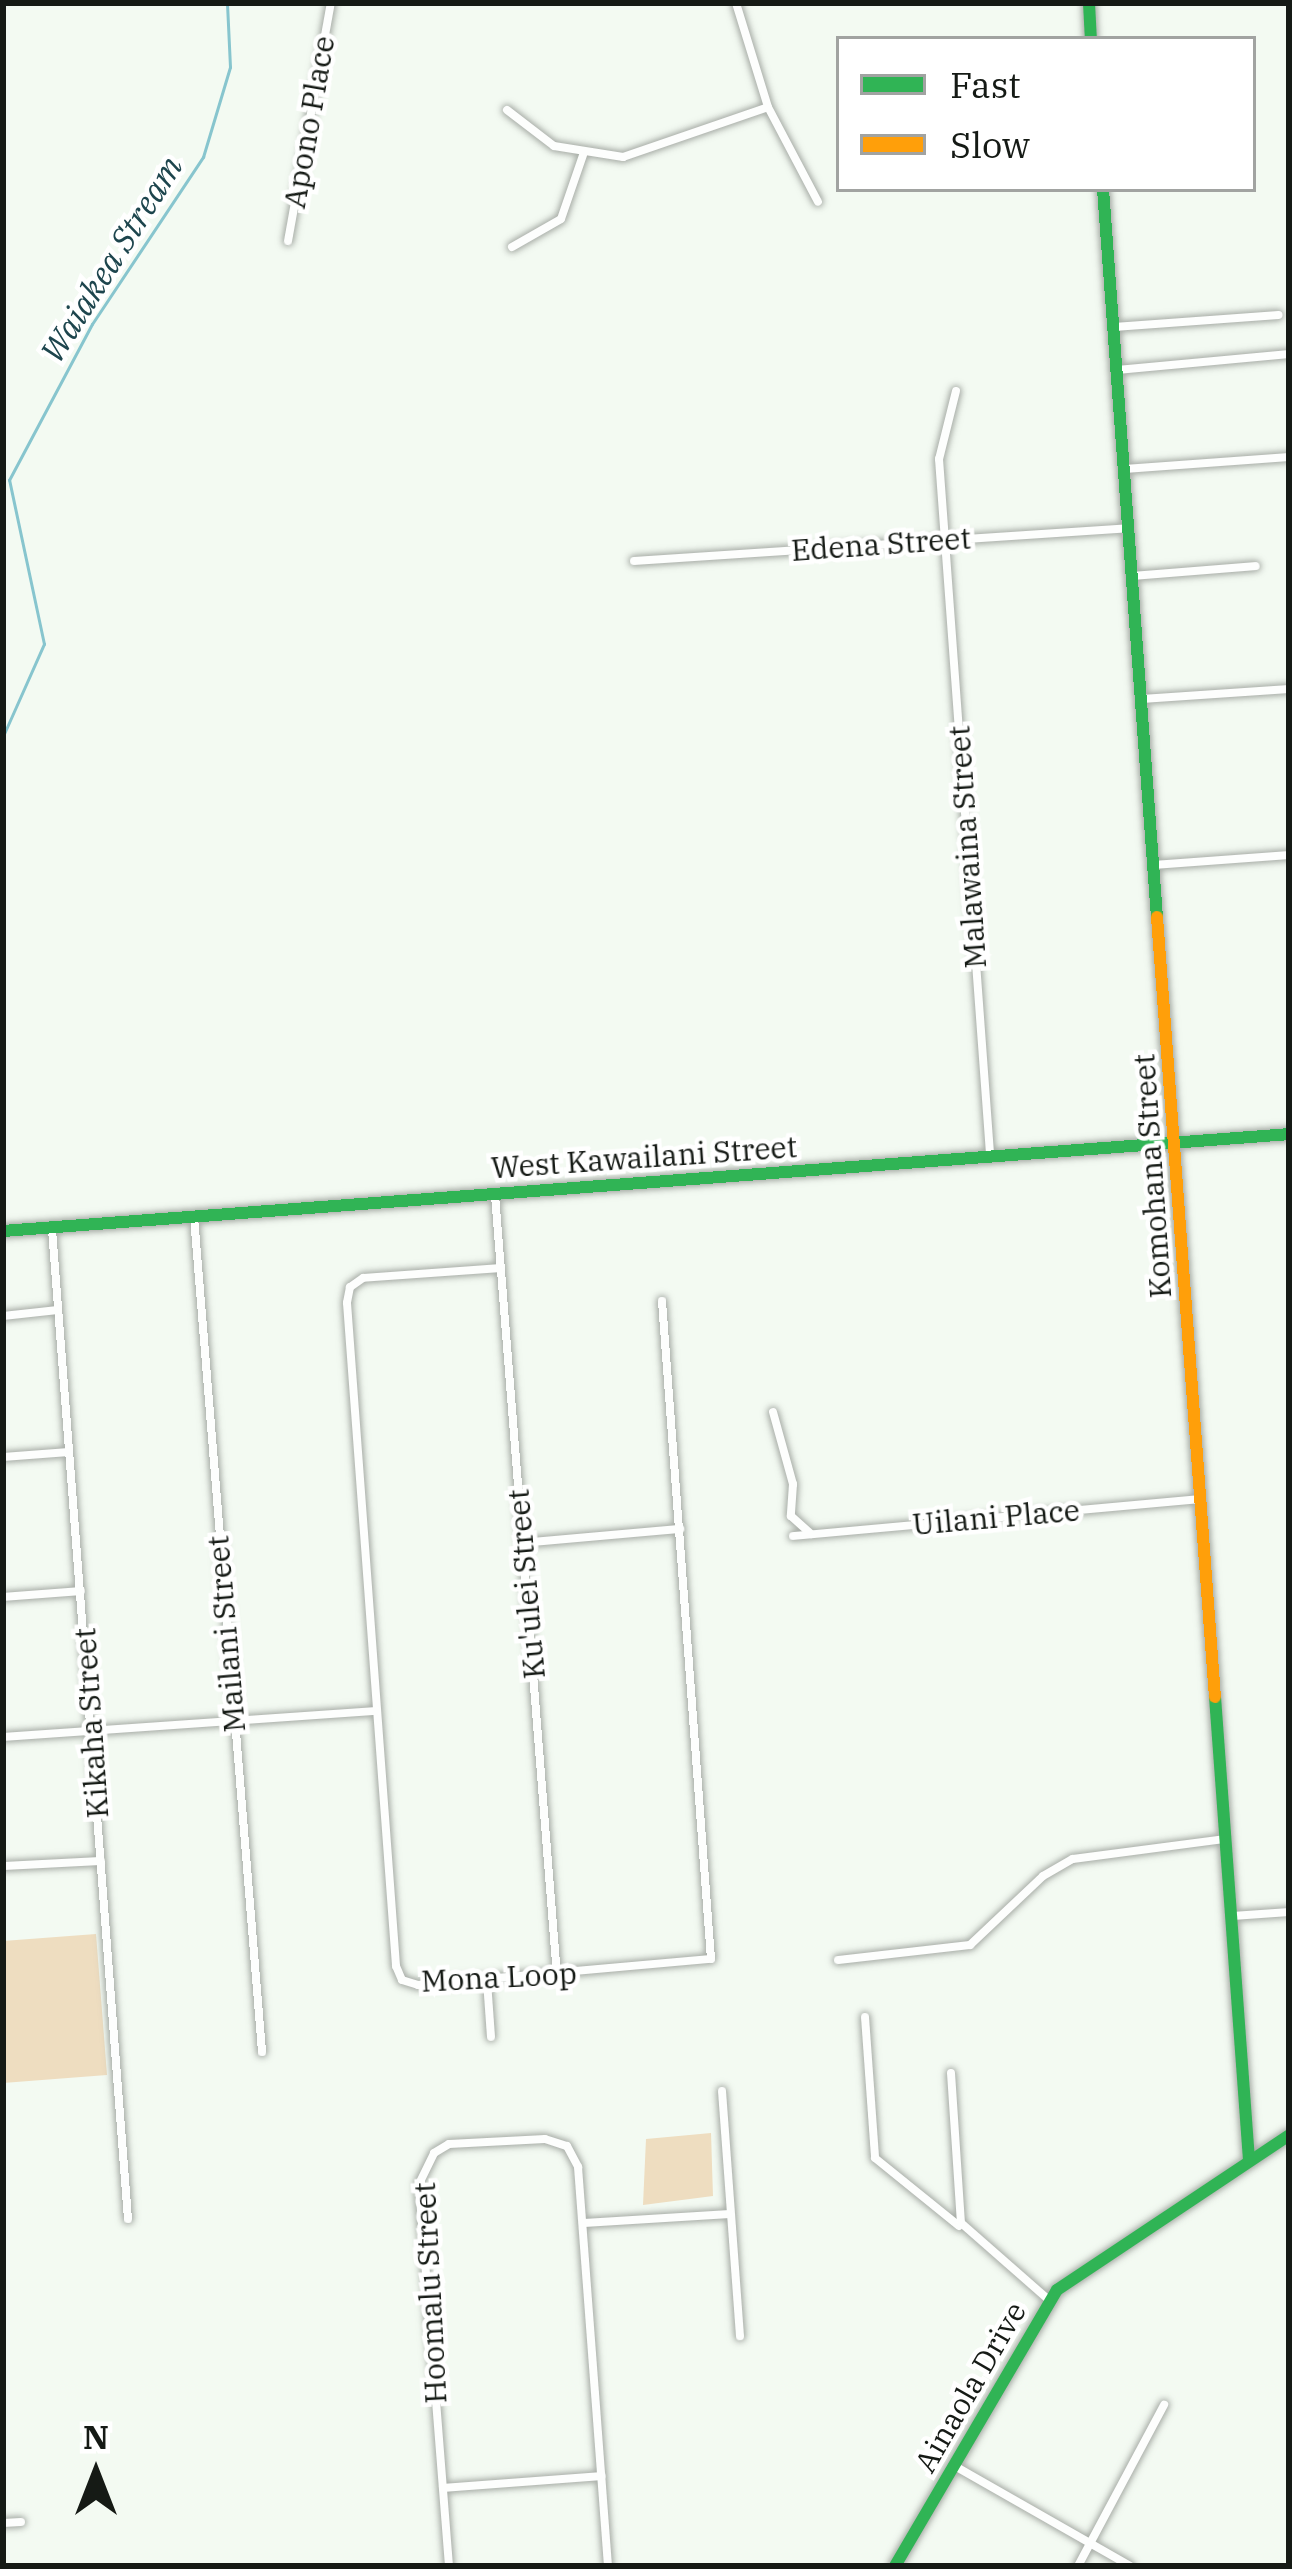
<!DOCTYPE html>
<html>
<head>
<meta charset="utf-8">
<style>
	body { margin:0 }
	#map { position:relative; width:1292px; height:2569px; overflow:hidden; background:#f3faf2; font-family:"IBM Plex Serif",serif }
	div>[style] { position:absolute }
	.green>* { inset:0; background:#eeddc0 }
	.stream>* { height:3px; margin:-1.5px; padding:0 1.5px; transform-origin:1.5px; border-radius:1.5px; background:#87c5ce }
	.roads { filter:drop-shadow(0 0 3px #a8ada7) drop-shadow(0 0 3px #a8ada7) }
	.street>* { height:8px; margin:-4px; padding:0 4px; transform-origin:4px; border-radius:4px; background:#fdfefd }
	.fast>* { height:12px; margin:-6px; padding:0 6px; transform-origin:6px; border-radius:6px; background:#30b455 }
	.slow>* { height:12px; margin:-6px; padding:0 6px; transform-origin:6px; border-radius:6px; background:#ff9f0a }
	span { translate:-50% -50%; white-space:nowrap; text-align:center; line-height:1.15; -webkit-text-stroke:9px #fff; paint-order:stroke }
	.street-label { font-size:30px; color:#151a15 }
	.water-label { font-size:33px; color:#1d454d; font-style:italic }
	.frame { position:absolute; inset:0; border:6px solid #151a15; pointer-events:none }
	.legend { position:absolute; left:836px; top:36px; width:420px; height:156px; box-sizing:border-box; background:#fff; border:3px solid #a1a3a1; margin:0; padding:15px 21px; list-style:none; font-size:36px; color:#151a15 }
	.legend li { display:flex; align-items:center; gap:24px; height:60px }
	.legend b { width:60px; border:3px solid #a1a3a1 }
	.north { position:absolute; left:36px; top:2413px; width:120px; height:120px; -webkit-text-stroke:9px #fff; paint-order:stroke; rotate:0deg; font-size:33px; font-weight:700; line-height:48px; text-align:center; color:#151a15 }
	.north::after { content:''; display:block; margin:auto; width:42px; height:54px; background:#151a15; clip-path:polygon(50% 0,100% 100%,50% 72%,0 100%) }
</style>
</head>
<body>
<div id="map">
	<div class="green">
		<i style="clip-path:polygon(96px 1934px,107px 2075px,3px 2083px,3px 1941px)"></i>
		<i style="clip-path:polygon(711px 2133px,713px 2196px,643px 2205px,646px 2139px)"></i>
	</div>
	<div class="stream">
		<i style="left:3px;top:736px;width:101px;rotate:-66deg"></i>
		<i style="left:44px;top:644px;width:168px;rotate:-102deg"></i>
		<i style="left:9px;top:480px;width:177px;rotate:-62deg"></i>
		<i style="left:92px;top:324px;width:201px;rotate:-56.4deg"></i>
		<i style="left:203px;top:157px;width:94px;rotate:-73.3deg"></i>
		<i style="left:230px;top:67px;width:64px;rotate:-92.7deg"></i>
	</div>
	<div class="roads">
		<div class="street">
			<i style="left:736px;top:3px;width:109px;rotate:72.9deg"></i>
			<i style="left:768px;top:107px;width:107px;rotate:62.2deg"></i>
			<i style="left:507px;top:110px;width:59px;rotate:37.5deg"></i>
			<i style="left:554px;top:146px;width:70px;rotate:9.1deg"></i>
			<i style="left:623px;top:157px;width:153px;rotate:-19deg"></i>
			<i style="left:288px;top:241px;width:242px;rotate:-79.8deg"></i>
			<i style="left:512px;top:247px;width:56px;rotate:-29.7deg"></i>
			<i style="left:561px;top:219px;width:68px;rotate:-71deg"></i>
			<i style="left:1114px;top:327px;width:165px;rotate:-4.2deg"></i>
			<i style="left:1117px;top:370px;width:173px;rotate:-5.3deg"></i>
			<i style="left:956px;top:391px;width:70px;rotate:104deg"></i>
			<i style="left:939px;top:459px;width:697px;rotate:85.8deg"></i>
			<i style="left:1125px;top:469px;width:164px;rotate:-4.2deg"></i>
			<i style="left:634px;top:561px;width:495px;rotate:-3.8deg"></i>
			<i style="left:1133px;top:576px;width:123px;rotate:-4.6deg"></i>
			<i style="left:1142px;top:699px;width:147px;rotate:-3.9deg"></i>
			<i style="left:1154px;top:865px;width:135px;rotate:-4.2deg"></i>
			<i style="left:495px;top:1195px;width:782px;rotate:85.46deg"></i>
			<i style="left:194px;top:1217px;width:838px;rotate:85.34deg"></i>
			<i style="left:52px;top:1229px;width:993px;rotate:85.61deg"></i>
			<i style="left:501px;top:1268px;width:138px;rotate:175.9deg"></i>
			<i style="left:363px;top:1278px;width:16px;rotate:145deg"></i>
			<i style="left:350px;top:1287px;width:16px;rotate:101deg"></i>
			<i style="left:347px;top:1303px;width:665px;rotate:85.77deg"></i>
			<i style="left:396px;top:1966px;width:15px;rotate:67deg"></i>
			<i style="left:402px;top:1980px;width:17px;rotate:17deg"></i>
			<i style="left:418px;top:1985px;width:294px;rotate:-5.1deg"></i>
			<i style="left:711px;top:1959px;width:660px;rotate:-94.26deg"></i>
			<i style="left:3px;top:1316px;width:55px;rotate:-6.2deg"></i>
			<i style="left:773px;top:1412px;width:75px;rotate:74.5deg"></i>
			<i style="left:793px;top:1484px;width:32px;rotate:94deg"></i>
			<i style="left:791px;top:1516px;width:27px;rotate:42deg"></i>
			<i style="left:3px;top:1457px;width:66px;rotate:-4.3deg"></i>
			<i style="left:793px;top:1536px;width:408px;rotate:-5.2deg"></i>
			<i style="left:522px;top:1543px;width:159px;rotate:-5.1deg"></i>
			<i style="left:3px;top:1597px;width:78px;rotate:-4.4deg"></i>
			<i style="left:3px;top:1737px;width:374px;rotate:-4deg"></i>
			<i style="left:3px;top:1866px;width:98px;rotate:-2.9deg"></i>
			<i style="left:1233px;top:1916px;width:56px;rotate:-4.1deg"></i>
			<i style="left:838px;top:1960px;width:133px;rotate:-6.5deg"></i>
			<i style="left:970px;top:1945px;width:100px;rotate:-43.4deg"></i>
			<i style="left:1043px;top:1876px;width:34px;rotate:-30deg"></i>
			<i style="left:1073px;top:1859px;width:152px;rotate:-7.5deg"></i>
			<i style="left:487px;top:1981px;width:56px;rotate:85.9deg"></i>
			<i style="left:865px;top:2017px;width:141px;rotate:85.9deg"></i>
			<i style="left:875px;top:2158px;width:108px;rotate:39deg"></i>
			<i style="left:951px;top:2073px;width:150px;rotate:86.2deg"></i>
			<i style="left:961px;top:2223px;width:117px;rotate:41.2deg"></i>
			<i style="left:722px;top:2091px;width:246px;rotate:85.8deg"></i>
			<i style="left:584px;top:2223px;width:146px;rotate:-3.5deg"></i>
			<i style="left:953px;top:2465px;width:204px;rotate:29.7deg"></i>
			<i style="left:443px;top:2488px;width:159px;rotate:-4.3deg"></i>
			<i style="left:3px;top:2523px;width:18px;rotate:-3deg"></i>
			<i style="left:449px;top:2566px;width:383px;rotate:-94.5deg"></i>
			<i style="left:419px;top:2184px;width:34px;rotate:-64deg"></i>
			<i style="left:434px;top:2153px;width:17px;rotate:-31deg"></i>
			<i style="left:449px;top:2144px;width:96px;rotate:-3deg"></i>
			<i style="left:545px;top:2139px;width:23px;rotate:18deg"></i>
			<i style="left:567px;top:2146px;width:24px;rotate:62deg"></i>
			<i style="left:578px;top:2167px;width:400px;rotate:85.7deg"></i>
			<i style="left:1078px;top:2566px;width:183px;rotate:-61.9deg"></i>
		</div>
		<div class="fast">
			<i style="left:1089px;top:3px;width:36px;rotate:87deg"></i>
			<i style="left:1103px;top:189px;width:730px;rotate:85.76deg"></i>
			<i style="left:3px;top:1231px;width:1290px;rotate:-4.31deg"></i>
			<i style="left:1215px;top:1697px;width:464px;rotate:85.8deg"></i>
			<i style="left:895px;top:2566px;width:320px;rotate:-59.6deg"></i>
			<i style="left:1057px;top:2290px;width:279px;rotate:-33.7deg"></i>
		</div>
		<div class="slow">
			<i style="left:1157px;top:917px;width:782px;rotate:85.75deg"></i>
		</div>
	</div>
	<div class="street-label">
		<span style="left:309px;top:122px;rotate:-80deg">Apono Place</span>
		<span style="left:881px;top:544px;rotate:-4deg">Edena Street</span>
		<span style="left:967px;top:847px;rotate:-94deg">Malawaina Street</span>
		<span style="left:644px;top:1157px;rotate:-4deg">West Kawailani Street</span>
		<span style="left:1152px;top:1176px;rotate:-94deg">Komohana Street</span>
		<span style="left:996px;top:1517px;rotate:-5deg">Uilani Place</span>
		<span style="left:526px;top:1584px;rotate:-95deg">Ku'ulei Street</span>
		<span style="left:226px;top:1634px;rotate:-95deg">Mailani Street</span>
		<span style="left:91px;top:1723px;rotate:-94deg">Kikaha Street</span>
		<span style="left:499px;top:1977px;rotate:-3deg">Mona Loop</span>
		<span style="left:430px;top:2293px;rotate:-93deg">Hoomalu Street</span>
		<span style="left:970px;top:2387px;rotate:-60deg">Ainaola Drive</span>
	</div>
	<div class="water-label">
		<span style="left:111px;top:259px;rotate:-58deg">Waiakea Stream</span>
	</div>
	<div class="frame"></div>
	<ul class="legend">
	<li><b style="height:15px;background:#30b455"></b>Fast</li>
	<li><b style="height:15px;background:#ff9f0a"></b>Slow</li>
	</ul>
	<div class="north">N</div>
</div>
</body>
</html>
